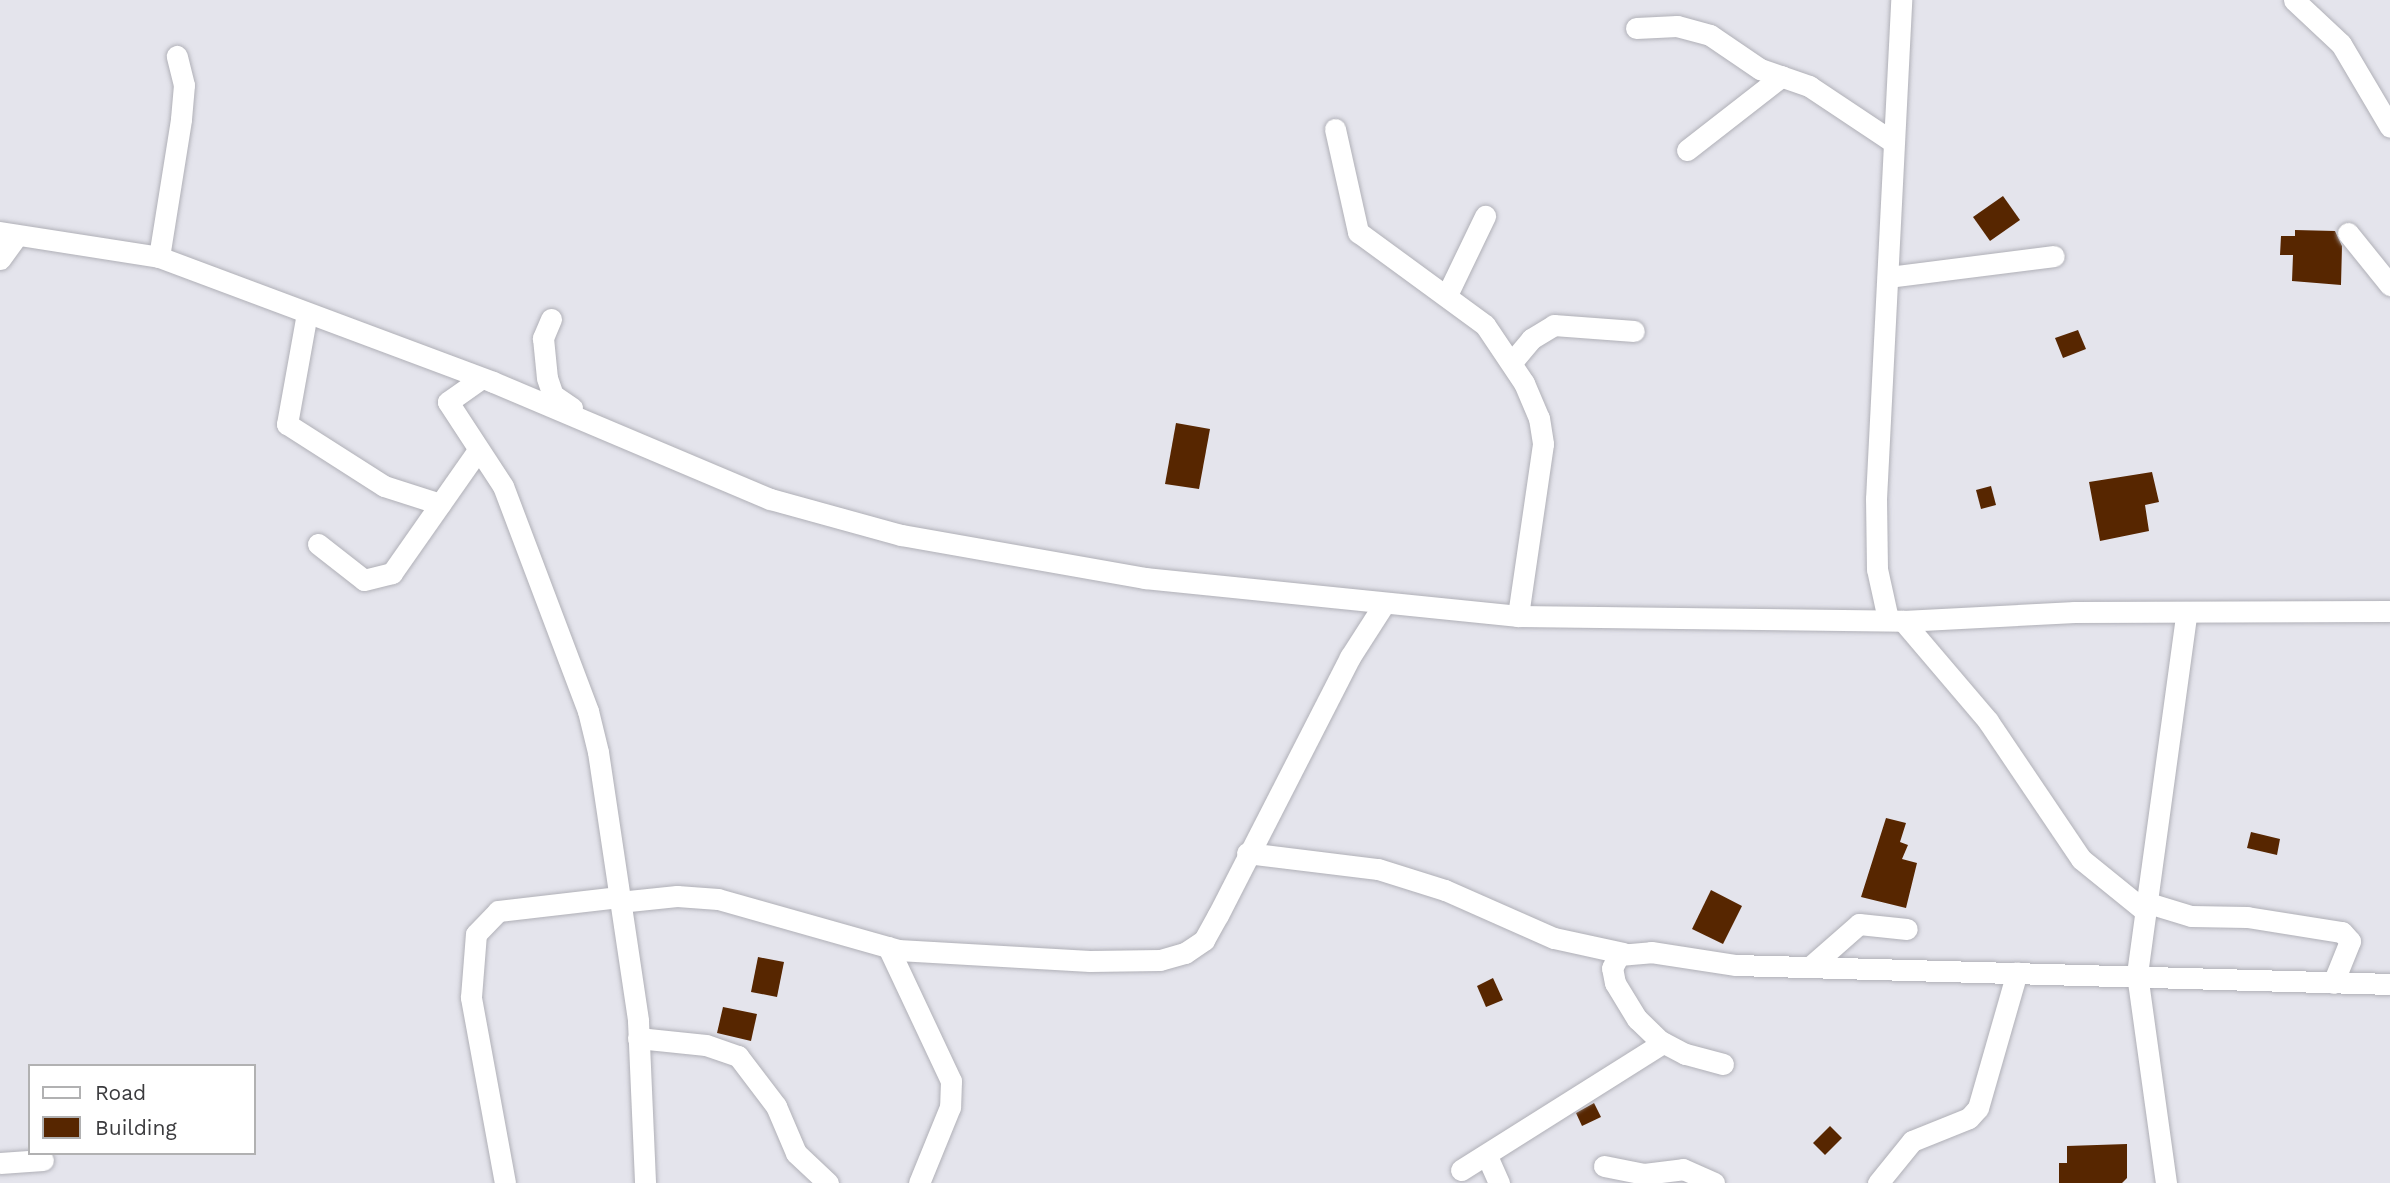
<!DOCTYPE html>
<html>
<head>
<meta charset="utf-8">
<style>
	body { margin:0 }
	#map { position:relative; width:2390px; height:1183px; overflow:hidden; background:#e4e4ec; font-family:"Work Sans",sans-serif }
	div>[style] { position:absolute }
	.building>* { inset:0; background:#572600 }
	.roads { filter:drop-shadow(0 0 2px #b0b0b7) drop-shadow(0 0 2px #b0b0b7) }
	.minor>* { height:21px; margin:-10.5px; padding:0 10.5px; transform-origin:10.5px; border-radius:10.5px; background:#fff }
	span { translate:-50% -50%; white-space:nowrap; text-align:center; line-height:1.15; -webkit-text-stroke:7px #fff; paint-order:stroke }
	.legend { position:absolute; left:28px; top:1064px; width:228px; height:91px; box-sizing:border-box; background:#fff; border:2px solid #b1b1b2; margin:0; padding:9px 12px; list-style:none; font-size:21px; color:#3b3b3e }
	.legend li { display:flex; align-items:center; gap:14px; height:35px }
	.legend b { width:35px; border:2px solid #b1b1b2 }
</style>
</head>
<body>
<div id="map">
	<div class="building">
		<i style="clip-path:polygon(2003px 196px,2020px 220px,1990px 241px,1973px 217px)"></i>
		<i style="clip-path:polygon(2295px 230px,2335px 231px,2342px 246px,2341px 285px,2292px 281px,2293px 255px,2280px 255px,2281px 236px,2295px 236px)"></i>
		<i style="clip-path:polygon(2078px 330px,2086px 349px,2063px 358px,2055px 338px)"></i>
		<i style="clip-path:polygon(1176px 423px,1210px 429px,1199px 489px,1165px 484px)"></i>
		<i style="clip-path:polygon(2152px 472px,2159px 502px,2145px 505px,2149px 531px,2100px 541px,2089px 482px)"></i>
		<i style="clip-path:polygon(1991px 486px,1996px 505px,1981px 509px,1976px 490px)"></i>
		<i style="clip-path:polygon(1886px 818px,1906px 823px,1900px 842px,1908px 845px,1902px 859px,1917px 863px,1906px 908px,1861px 897px)"></i>
		<i style="clip-path:polygon(2251px 832px,2280px 839px,2277px 855px,2247px 848px)"></i>
		<i style="clip-path:polygon(1711px 890px,1742px 906px,1723px 944px,1692px 929px)"></i>
		<i style="clip-path:polygon(758px 957px,784px 962px,777px 997px,751px 992px)"></i>
		<i style="clip-path:polygon(1493px 978px,1503px 1000px,1486px 1007px,1477px 986px)"></i>
		<i style="clip-path:polygon(723px 1007px,757px 1014px,751px 1041px,717px 1033px)"></i>
		<i style="clip-path:polygon(1594px 1103px,1601px 1117px,1582px 1126px,1576px 1113px)"></i>
		<i style="clip-path:polygon(1830px 1126px,1842px 1138px,1825px 1155px,1813px 1143px)"></i>
		<i style="clip-path:polygon(2127px 1144px,2127px 1178px,2122px 1183px,2059px 1183px,2059px 1163px,2067px 1163px,2067px 1146px)"></i>
	</div>
	<div class="roads">
		<div class="minor">
			<i style="left:2294px;top:0;width:64px;rotate:43.1deg"></i>
			<i style="left:2341px;top:44px;width:96px;rotate:59.4deg"></i>
			<i style="left:1636px;top:28px;width:41px;rotate:-2.8deg"></i>
			<i style="left:1677px;top:26px;width:34px;rotate:15deg"></i>
			<i style="left:1710px;top:35px;width:60px;rotate:34.2deg"></i>
			<i style="left:1760px;top:69px;width:52px;rotate:19.1deg"></i>
			<i style="left:1809px;top:86px;width:97px;rotate:33.7deg"></i>
			<i style="left:1335px;top:129px;width:106px;rotate:77.4deg"></i>
			<i style="left:1358px;top:232px;width:157px;rotate:36.2deg"></i>
			<i style="left:1485px;top:325px;width:70px;rotate:56.1deg"></i>
			<i style="left:1524px;top:383px;width:38px;rotate:67deg"></i>
			<i style="left:1539px;top:418px;width:26px;rotate:81deg"></i>
			<i style="left:1543px;top:444px;width:174px;rotate:98.3deg"></i>
			<i style="left:1687px;top:150px;width:120px;rotate:-37.9deg"></i>
			<i style="left:0;top:232px;width:161px;rotate:8.9deg"></i>
			<i style="left:159px;top:257px;width:357px;rotate:20.5deg"></i>
			<i style="left:493px;top:382px;width:301px;rotate:22.9deg"></i>
			<i style="left:770px;top:499px;width:136px;rotate:15.4deg"></i>
			<i style="left:901px;top:535px;width:248px;rotate:10deg"></i>
			<i style="left:1145px;top:578px;width:375px;rotate:5.8deg"></i>
			<i style="left:1518px;top:616px;width:385px;rotate:0.7deg"></i>
			<i style="left:1903px;top:621px;width:172px;rotate:-3deg"></i>
			<i style="left:2075px;top:612px;width:315px;rotate:-0.2deg"></i>
			<i style="left:2348px;top:233px;width:67px;rotate:51.1deg"></i>
			<i style="left:159px;top:257px;width:140px;rotate:-80.9deg"></i>
			<i style="left:181px;top:119px;width:34px;rotate:-85deg"></i>
			<i style="left:184px;top:85px;width:30px;rotate:-104deg"></i>
			<i style="left:0;top:259px;width:29px;rotate:-54deg"></i>
			<i style="left:1888px;top:277px;width:167px;rotate:-7.2deg"></i>
			<i style="left:1447px;top:295px;width:88px;rotate:-64.3deg"></i>
			<i style="left:307px;top:313px;width:113px;rotate:100.2deg"></i>
			<i style="left:287px;top:424px;width:115px;rotate:32.6deg"></i>
			<i style="left:384px;top:486px;width:59px;rotate:17.8deg"></i>
			<i style="left:551px;top:319px;width:21px;rotate:113deg"></i>
			<i style="left:543px;top:338px;width:40px;rotate:84.3deg"></i>
			<i style="left:547px;top:378px;width:18px;rotate:71deg"></i>
			<i style="left:553px;top:395px;width:23px;rotate:34deg"></i>
			<i style="left:1512px;top:362px;width:30px;rotate:-50deg"></i>
			<i style="left:1531px;top:339px;width:27px;rotate:-31deg"></i>
			<i style="left:1554px;top:325px;width:80px;rotate:4.3deg"></i>
			<i style="left:479px;top:380px;width:38px;rotate:145deg"></i>
			<i style="left:448px;top:402px;width:100px;rotate:56.8deg"></i>
			<i style="left:503px;top:486px;width:241px;rotate:69.3deg"></i>
			<i style="left:588px;top:711px;width:42px;rotate:76.3deg"></i>
			<i style="left:598px;top:752px;width:272px;rotate:81.5deg"></i>
			<i style="left:638px;top:1021px;width:162px;rotate:87.5deg"></i>
			<i style="left:318px;top:544px;width:58px;rotate:38deg"></i>
			<i style="left:364px;top:580px;width:29px;rotate:-14deg"></i>
			<i style="left:392px;top:573px;width:150px;rotate:-55deg"></i>
			<i style="left:1888px;top:619px;width:51px;rotate:-102.4deg"></i>
			<i style="left:1877px;top:569px;width:70px;rotate:-90.8deg"></i>
			<i style="left:1876px;top:499px;width:500px;rotate:-87.1deg"></i>
			<i style="left:1903px;top:621px;width:131px;rotate:49.6deg"></i>
			<i style="left:1988px;top:721px;width:166px;rotate:56deg"></i>
			<i style="left:2081px;top:859px;width:81px;rotate:39deg"></i>
			<i style="left:1247px;top:853px;width:132px;rotate:7deg"></i>
			<i style="left:1378px;top:869px;width:70px;rotate:17.4deg"></i>
			<i style="left:1445px;top:890px;width:119px;rotate:23.8deg"></i>
			<i style="left:1554px;top:938px;width:71px;rotate:12.3deg"></i>
			<i style="left:619px;top:902px;width:58px;rotate:-5.9deg"></i>
			<i style="left:677px;top:896px;width:41px;rotate:4.2deg"></i>
			<i style="left:718px;top:899px;width:187px;rotate:15.8deg"></i>
			<i style="left:898px;top:950px;width:192px;rotate:3.3deg"></i>
			<i style="left:1090px;top:961px;width:70px;rotate:-0.8deg"></i>
			<i style="left:1160px;top:960px;width:26px;rotate:-16deg"></i>
			<i style="left:1185px;top:953px;width:23px;rotate:-34deg"></i>
			<i style="left:1204px;top:940px;width:29px;rotate:-61deg"></i>
			<i style="left:1218px;top:915px;width:290px;rotate:-62.9deg"></i>
			<i style="left:1350px;top:657px;width:63px;rotate:-57.3deg"></i>
			<i style="left:2145px;top:902px;width:48px;rotate:16.9deg"></i>
			<i style="left:2191px;top:916px;width:56px;rotate:1deg"></i>
			<i style="left:2247px;top:917px;width:96px;rotate:9deg"></i>
			<i style="left:2342px;top:932px;width:12px;rotate:48deg"></i>
			<i style="left:2350px;top:941px;width:45px;rotate:112deg"></i>
			<i style="left:888px;top:947px;width:148px;rotate:64.8deg"></i>
			<i style="left:951px;top:1081px;width:26px;rotate:92deg"></i>
			<i style="left:950px;top:1107px;width:82px;rotate:112.2deg"></i>
			<i style="left:1810px;top:967px;width:65px;rotate:-41.3deg"></i>
			<i style="left:1859px;top:924px;width:48px;rotate:5.9deg"></i>
			<i style="left:638px;top:1038px;width:68px;rotate:5.9deg"></i>
			<i style="left:706px;top:1045px;width:34px;rotate:19deg"></i>
			<i style="left:738px;top:1056px;width:63px;rotate:52.8deg"></i>
			<i style="left:776px;top:1106px;width:51px;rotate:66.9deg"></i>
			<i style="left:796px;top:1153px;width:44px;rotate:43.2deg"></i>
			<i style="left:1723px;top:1064px;width:39px;rotate:-165deg"></i>
			<i style="left:1685px;top:1054px;width:30px;rotate:-152deg"></i>
			<i style="left:1659px;top:1040px;width:30px;rotate:-136deg"></i>
			<i style="left:1637px;top:1019px;width:42px;rotate:-121.4deg"></i>
			<i style="left:1615px;top:983px;width:15px;rotate:-101deg"></i>
			<i style="left:1612px;top:968px;width:15px;rotate:-62deg"></i>
			<i style="left:1619px;top:955px;width:32px;rotate:-5deg"></i>
			<i style="left:1651px;top:952px;width:86px;rotate:8.7deg"></i>
			<i style="left:1736px;top:965px;width:654px;rotate:1.66deg"></i>
			<i style="left:1487px;top:1156px;width:30px;rotate:66deg"></i>
			<i style="left:0;top:1163px;width:43px;rotate:-4deg"></i>
			<i style="left:1604px;top:1166px;width:41px;rotate:11.3deg"></i>
			<i style="left:1644px;top:1174px;width:39px;rotate:-7deg"></i>
			<i style="left:1683px;top:1169px;width:34px;rotate:24deg"></i>
			<i style="left:1461px;top:1170px;width:239px;rotate:-32.2deg"></i>
			<i style="left:505px;top:1183px;width:189px;rotate:-100.4deg"></i>
			<i style="left:471px;top:997px;width:63px;rotate:-85.5deg"></i>
			<i style="left:476px;top:934px;width:32px;rotate:-46deg"></i>
			<i style="left:498px;top:911px;width:122px;rotate:-6.6deg"></i>
			<i style="left:1878px;top:1183px;width:54px;rotate:-51deg"></i>
			<i style="left:1912px;top:1141px;width:61px;rotate:-22deg"></i>
			<i style="left:1969px;top:1118px;width:13px;rotate:-48deg"></i>
			<i style="left:1978px;top:1108px;width:141px;rotate:-74deg"></i>
			<i style="left:2166px;top:1183px;width:211px;rotate:-97.9deg"></i>
			<i style="left:2137px;top:974px;width:363px;rotate:-82.2deg"></i>
		</div>
	</div>
	<ul class="legend">
	<li><b style="height:9px;background:#fff"></b>Road</li>
	<li><b style="height:19px;background:#572600"></b>Building</li>
	</ul>
</div>
</body>
</html>
